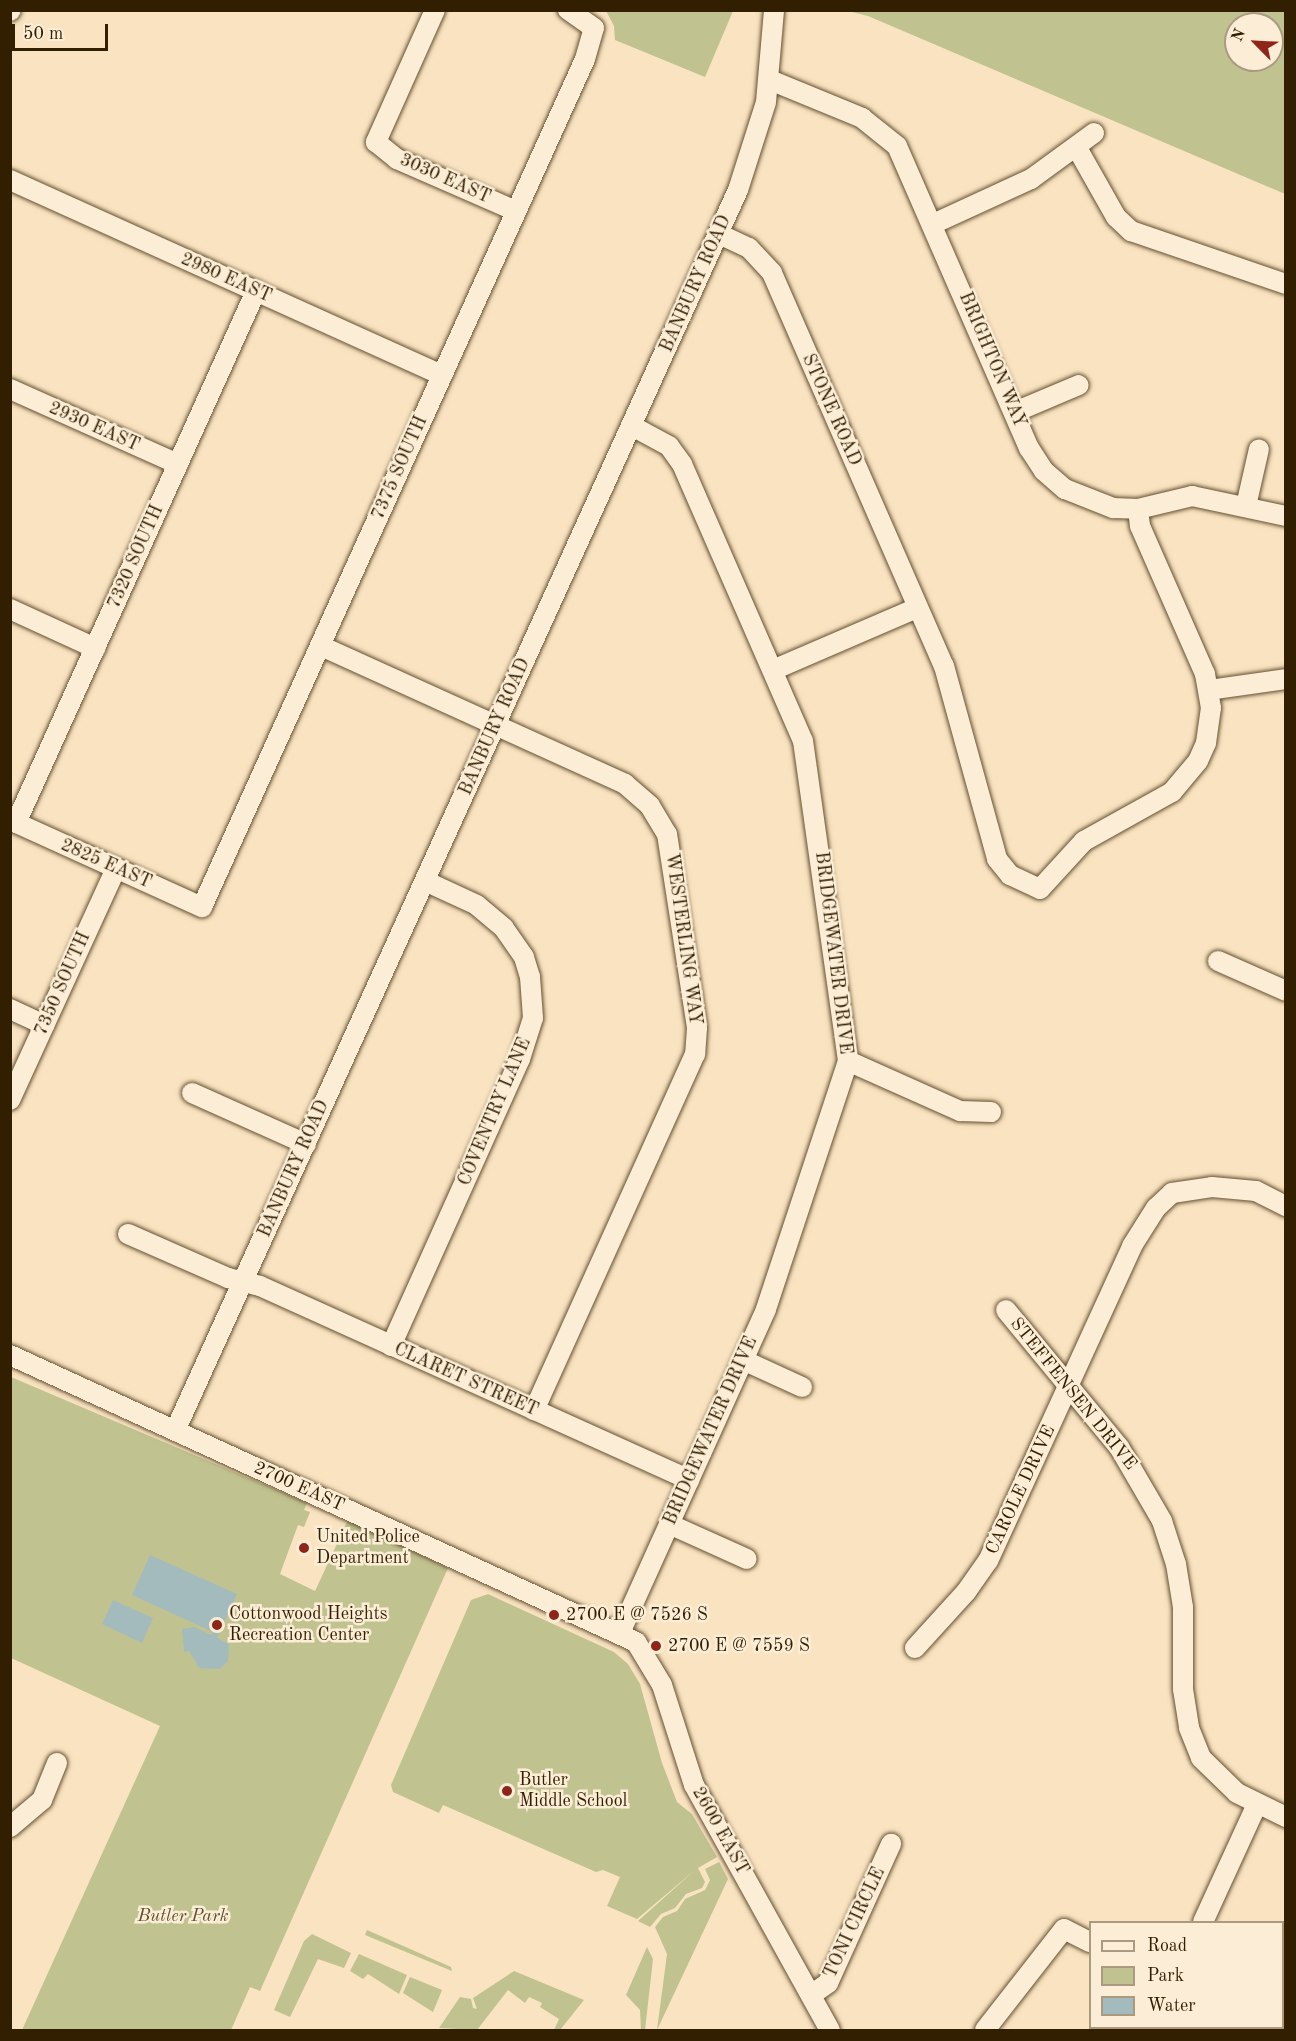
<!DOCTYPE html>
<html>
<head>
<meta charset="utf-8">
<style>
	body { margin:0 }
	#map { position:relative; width:1296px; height:2041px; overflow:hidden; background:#f9e3c0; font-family:"Old Standard TT",serif }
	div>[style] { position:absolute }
	.green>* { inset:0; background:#c0c390 }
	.water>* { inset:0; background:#a3bbbd }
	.roads { filter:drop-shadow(0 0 2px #644f30) drop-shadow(0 0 2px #644f30) }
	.minor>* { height:20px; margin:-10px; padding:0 10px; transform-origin:10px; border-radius:10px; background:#fbedd6 }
	.dots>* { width:16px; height:16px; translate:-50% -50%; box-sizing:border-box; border:3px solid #fbedd6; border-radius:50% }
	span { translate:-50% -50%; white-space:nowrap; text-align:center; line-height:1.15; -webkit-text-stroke:5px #fbedd6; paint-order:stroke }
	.street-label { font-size:18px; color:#321e00 }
	.poi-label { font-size:18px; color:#321e00 }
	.left { translate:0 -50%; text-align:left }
	.park-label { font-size:18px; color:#5d502b; font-style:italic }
	.frame { position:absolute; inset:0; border:12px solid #321e00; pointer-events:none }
	.legend { position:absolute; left:1089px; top:1921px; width:195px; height:108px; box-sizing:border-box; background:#fbedd6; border:2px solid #ab9a80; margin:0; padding:8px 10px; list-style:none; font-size:18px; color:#321e00 }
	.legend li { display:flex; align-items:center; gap:12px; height:30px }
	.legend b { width:30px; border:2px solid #ab9a80 }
	.north { position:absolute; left:1224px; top:12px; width:60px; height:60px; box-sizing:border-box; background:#fbedd6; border:2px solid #ab9a80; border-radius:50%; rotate:294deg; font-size:16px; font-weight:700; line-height:24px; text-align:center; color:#321e00 }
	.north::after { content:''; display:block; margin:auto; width:21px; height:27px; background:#8f2418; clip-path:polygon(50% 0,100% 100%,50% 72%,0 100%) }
	.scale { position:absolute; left:12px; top:24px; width:96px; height:27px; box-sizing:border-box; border:3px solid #321e00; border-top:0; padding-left:8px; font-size:18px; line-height:21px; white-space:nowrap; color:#321e00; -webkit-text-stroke:4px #fbedd6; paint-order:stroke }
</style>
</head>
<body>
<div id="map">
	<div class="green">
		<i style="clip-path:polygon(606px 11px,733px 11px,705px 77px,615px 40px,614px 26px)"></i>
		<i style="clip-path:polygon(evenodd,848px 11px,1285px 11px,1285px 194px,868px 16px,848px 11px,1236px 24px,1272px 24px,1272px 60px,1236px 60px,1236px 24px)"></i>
		<i style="clip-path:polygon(11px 1377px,307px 1503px,304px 1510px,310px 1512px,304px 1527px,298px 1525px,280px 1574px,315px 1591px,342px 1533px,340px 1527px,344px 1528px,348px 1520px,448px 1568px,260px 1991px,250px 1987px,231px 2030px,22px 2030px,160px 1726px,11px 1658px)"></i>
		<i style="clip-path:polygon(488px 1594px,614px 1652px,628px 1664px,640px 1684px,662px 1763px,677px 1802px,692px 1814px,717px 1857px,698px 1868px,705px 1882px,702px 1888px,686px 1894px,675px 1908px,661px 1914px,650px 1927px,638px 1921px,695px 1870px,637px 1919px,607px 1906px,620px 1877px,603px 1870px,596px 1872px,443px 1805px,439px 1813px,393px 1792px,391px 1785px,471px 1600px)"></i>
		<i style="clip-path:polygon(719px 1862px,728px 1879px,657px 2030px,667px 1954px,655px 1927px,663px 1917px,677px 1911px,685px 1899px,705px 1890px,710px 1880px,705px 1869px)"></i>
		<i style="clip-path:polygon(367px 1930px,451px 1967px,452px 1971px,365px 1935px)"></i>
		<i style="clip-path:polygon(312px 1934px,351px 1953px,344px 1968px,318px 1959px,290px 2017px,274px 2010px,304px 1941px)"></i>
		<i style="clip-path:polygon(647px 1947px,653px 1959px,645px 2030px,641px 2030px,640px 2010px,626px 1995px)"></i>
		<i style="clip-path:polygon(359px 1954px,407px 1975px,399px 1994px,368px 1974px,363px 1979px,350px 1971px)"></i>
		<i style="clip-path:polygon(514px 1971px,584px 2000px,560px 2030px,554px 2030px,559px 2019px,540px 2007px,542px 2003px,529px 1997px,525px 2003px,508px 1990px,477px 2030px,439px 2028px,460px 1997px,471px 1999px,473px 2008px,477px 2009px,473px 1998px)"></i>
		<i style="clip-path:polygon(410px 1977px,442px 1990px,433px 2012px,403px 1993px)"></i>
	</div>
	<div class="water">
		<i style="clip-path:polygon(150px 1555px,237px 1594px,217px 1638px,229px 1644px,228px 1661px,220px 1669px,199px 1668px,189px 1651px,184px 1652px,182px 1629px,194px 1627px,211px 1635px,213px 1632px,132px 1595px)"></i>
		<i style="clip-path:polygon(113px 1600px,153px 1618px,142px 1643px,102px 1624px)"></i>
	</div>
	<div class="roads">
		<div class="minor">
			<i style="left:435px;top:10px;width:145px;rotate:114.1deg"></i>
			<i style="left:376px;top:142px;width:27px;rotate:39deg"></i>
			<i style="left:397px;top:159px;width:130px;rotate:23.6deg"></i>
			<i style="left:10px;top:11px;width:1px;rotate:-45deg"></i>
			<i style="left:770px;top:80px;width:100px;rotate:22.4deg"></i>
			<i style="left:862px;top:118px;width:45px;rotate:38.7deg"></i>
			<i style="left:897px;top:146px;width:330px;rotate:66.4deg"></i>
			<i style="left:1029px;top:448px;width:27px;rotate:57deg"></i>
			<i style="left:1044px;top:471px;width:28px;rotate:41deg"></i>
			<i style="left:1065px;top:489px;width:52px;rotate:21.6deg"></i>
			<i style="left:1113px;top:508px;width:25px;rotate:2deg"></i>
			<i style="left:1138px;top:509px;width:56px;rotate:-13.5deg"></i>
			<i style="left:1192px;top:496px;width:96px;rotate:12deg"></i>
			<i style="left:1077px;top:148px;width:79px;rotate:60.5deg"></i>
			<i style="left:1116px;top:217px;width:21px;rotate:43deg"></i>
			<i style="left:1131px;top:231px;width:164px;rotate:18.9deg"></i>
			<i style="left:10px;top:180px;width:473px;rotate:24.3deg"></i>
			<i style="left:933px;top:224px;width:108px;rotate:-24.7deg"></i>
			<i style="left:1031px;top:179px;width:78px;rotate:-36.1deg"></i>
			<i style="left:719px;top:234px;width:33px;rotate:25deg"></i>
			<i style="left:749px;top:248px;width:34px;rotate:47deg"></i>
			<i style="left:772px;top:273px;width:429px;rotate:66.4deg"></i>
			<i style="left:944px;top:666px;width:200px;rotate:74.6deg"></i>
			<i style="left:997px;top:859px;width:21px;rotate:51deg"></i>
			<i style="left:1010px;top:875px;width:33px;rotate:25deg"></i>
			<i style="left:1040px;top:889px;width:65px;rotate:-47.5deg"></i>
			<i style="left:1084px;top:841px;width:101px;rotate:-29.1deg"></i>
			<i style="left:1172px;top:792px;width:40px;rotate:-50deg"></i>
			<i style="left:1198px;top:761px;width:20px;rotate:-66deg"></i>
			<i style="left:1206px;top:743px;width:35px;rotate:-82deg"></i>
			<i style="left:1211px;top:708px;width:35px;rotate:-100deg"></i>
			<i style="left:1205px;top:674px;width:162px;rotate:-113.7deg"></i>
			<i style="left:1140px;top:526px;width:17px;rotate:-97deg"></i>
			<i style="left:10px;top:389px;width:184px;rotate:24.1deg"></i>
			<i style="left:1015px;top:412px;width:69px;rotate:-22.9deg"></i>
			<i style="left:1246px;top:506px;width:58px;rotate:-77.2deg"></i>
			<i style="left:10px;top:609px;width:94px;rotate:24.6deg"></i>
			<i style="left:321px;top:646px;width:334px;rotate:24.4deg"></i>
			<i style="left:625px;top:784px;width:33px;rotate:41deg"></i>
			<i style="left:650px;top:806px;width:33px;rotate:59deg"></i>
			<i style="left:667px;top:834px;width:196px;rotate:81.2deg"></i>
			<i style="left:697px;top:1028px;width:26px;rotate:94deg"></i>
			<i style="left:695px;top:1054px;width:391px;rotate:114.3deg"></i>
			<i style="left:773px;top:670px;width:157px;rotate:-23.3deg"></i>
			<i style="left:1209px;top:690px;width:78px;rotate:-8.1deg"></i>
			<i style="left:10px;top:820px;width:211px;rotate:24.4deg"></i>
			<i style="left:202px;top:907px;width:930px;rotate:-65.69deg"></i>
			<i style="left:585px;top:59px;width:32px;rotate:-74deg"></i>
			<i style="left:594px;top:28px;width:32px;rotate:-145deg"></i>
			<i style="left:16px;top:823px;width:584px;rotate:-65.72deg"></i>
			<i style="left:1218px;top:961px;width:74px;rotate:23.8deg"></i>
			<i style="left:10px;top:1009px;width:38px;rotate:25deg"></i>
			<i style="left:848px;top:1061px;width:123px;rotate:24.1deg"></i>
			<i style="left:960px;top:1111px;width:31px;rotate:2deg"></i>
			<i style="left:192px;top:1093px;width:125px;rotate:24.1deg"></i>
			<i style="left:10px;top:1100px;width:255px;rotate:-65.4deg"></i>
			<i style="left:128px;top:1234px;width:109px;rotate:23.7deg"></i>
			<i style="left:228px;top:1278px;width:33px;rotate:14deg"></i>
			<i style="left:260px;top:1286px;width:471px;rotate:24.3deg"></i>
			<i style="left:1006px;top:1310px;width:178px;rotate:50.5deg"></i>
			<i style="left:1119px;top:1447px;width:86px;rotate:59.8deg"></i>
			<i style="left:1162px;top:1521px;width:45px;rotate:72deg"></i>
			<i style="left:1176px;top:1564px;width:44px;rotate:80.8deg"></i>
			<i style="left:1183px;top:1607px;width:82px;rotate:90deg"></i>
			<i style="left:1183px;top:1689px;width:39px;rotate:81deg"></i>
			<i style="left:1189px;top:1728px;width:32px;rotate:68deg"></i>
			<i style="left:1201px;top:1758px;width:50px;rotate:44.2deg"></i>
			<i style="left:1237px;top:1793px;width:55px;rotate:26.1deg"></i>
			<i style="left:391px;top:1346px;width:315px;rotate:-65.8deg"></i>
			<i style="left:520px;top:1059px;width:43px;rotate:-72.4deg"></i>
			<i style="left:533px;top:1018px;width:41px;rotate:-94.2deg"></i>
			<i style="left:530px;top:977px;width:21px;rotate:-107deg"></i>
			<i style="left:524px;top:957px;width:35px;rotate:-125deg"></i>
			<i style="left:504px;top:928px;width:35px;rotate:-140deg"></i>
			<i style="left:477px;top:905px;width:57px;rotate:-155.2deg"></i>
			<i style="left:10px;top:1355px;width:689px;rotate:24.63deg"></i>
			<i style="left:636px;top:1642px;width:50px;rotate:58.8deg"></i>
			<i style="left:662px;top:1685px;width:105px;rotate:72.3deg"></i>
			<i style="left:694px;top:1785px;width:280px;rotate:61deg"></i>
			<i style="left:743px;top:1360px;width:65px;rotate:24.6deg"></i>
			<i style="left:175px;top:1431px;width:1363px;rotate:-65.6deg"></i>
			<i style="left:738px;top:190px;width:92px;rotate:-72.3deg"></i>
			<i style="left:766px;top:102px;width:92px;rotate:-85deg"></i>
			<i style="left:669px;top:1524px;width:85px;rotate:24.2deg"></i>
			<i style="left:620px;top:1633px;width:355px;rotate:-65.7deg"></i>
			<i style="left:766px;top:1309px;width:261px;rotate:-71.7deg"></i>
			<i style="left:848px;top:1061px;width:323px;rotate:-98deg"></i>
			<i style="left:803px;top:741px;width:302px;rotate:-113.6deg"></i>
			<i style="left:682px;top:464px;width:22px;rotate:-126deg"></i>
			<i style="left:669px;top:446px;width:42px;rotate:-151.6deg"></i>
			<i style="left:915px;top:1648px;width:76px;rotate:-47.7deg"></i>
			<i style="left:966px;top:1592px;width:38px;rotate:-55deg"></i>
			<i style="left:988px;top:1561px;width:346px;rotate:-65.4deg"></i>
			<i style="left:1132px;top:1246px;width:45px;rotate:-57.7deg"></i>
			<i style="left:1156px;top:1208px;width:22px;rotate:-43deg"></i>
			<i style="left:1172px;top:1193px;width:40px;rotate:-8.5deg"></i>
			<i style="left:1212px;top:1187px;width:44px;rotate:5.2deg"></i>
			<i style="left:1256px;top:1191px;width:34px;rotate:27deg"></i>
			<i style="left:10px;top:1827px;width:42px;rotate:-40.2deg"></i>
			<i style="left:42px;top:1800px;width:40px;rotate:-68deg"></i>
			<i style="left:1203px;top:1922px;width:130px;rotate:-65.4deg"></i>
			<i style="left:811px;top:1995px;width:21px;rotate:-35deg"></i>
			<i style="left:828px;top:1983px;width:153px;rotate:-65.6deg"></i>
			<i style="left:985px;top:2030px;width:128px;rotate:-52deg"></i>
			<i style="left:1064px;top:1929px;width:29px;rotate:27deg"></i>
			<i style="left:1160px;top:2030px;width:2px;rotate:-63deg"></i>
		</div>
	</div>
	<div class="dots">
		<i style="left:304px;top:1548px;background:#8f2418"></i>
		<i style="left:554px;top:1615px;background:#8f2418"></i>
		<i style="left:217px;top:1625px;background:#8f2418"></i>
		<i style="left:656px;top:1646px;background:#8f2418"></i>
		<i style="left:507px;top:1791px;background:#8f2418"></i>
	</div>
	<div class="street-label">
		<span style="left:445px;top:179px;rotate:24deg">3030 EAST</span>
		<span style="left:226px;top:278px;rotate:24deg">2980 EAST</span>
		<span style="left:696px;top:284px;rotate:-66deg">BANBURY ROAD</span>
		<span style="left:992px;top:360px;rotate:67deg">BRIGHTON WAY</span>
		<span style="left:831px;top:410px;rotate:66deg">STONE ROAD</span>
		<span style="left:94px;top:427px;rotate:24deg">2930 EAST</span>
		<span style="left:400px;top:468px;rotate:-66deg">7375 SOUTH</span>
		<span style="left:136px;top:557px;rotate:-66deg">7320 SOUTH</span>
		<span style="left:495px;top:727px;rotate:-66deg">BANBURY ROAD</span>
		<span style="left:106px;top:864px;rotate:24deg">2825 EAST</span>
		<span style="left:683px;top:939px;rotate:82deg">WESTERLING WAY</span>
		<span style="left:833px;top:953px;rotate:83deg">BRIDGEWATER DRIVE</span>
		<span style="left:63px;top:984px;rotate:-66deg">7350 SOUTH</span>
		<span style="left:495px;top:1112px;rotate:-67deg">COVENTRY LANE</span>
		<span style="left:294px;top:1169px;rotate:-66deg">BANBURY ROAD</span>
		<span style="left:466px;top:1380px;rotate:24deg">CLARET STREET</span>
		<span style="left:1073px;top:1394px;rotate:51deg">STEFFENSEN DRIVE</span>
		<span style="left:711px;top:1431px;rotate:-66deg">BRIDGEWATER DRIVE</span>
		<span style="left:299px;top:1487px;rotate:24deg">2700 EAST</span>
		<span style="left:1021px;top:1490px;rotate:-65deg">CAROLE DRIVE</span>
		<span style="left:720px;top:1831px;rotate:61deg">2600 EAST</span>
		<span style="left:855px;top:1923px;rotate:-65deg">TONI CIRCLE</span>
	</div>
	<div class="poi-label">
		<span class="left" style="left:316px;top:1548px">United Police<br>Department</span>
		<span class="left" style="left:229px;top:1625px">Cottonwood Heights<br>Recreation Center</span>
		<span class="left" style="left:566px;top:1615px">2700 E @ 7526 S</span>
		<span class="left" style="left:668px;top:1646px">2700 E @ 7559 S</span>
		<span class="left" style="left:519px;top:1791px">Butler<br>Middle School</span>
	</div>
	<div class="park-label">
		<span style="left:183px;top:1916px">Butler Park</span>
	</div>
	<div class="frame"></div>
	<ul class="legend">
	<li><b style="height:8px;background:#fbedd6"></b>Road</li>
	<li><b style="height:16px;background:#c0c390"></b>Park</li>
	<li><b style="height:16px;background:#a3bbbd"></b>Water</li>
	</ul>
	<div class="north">N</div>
	<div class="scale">50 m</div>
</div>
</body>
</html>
